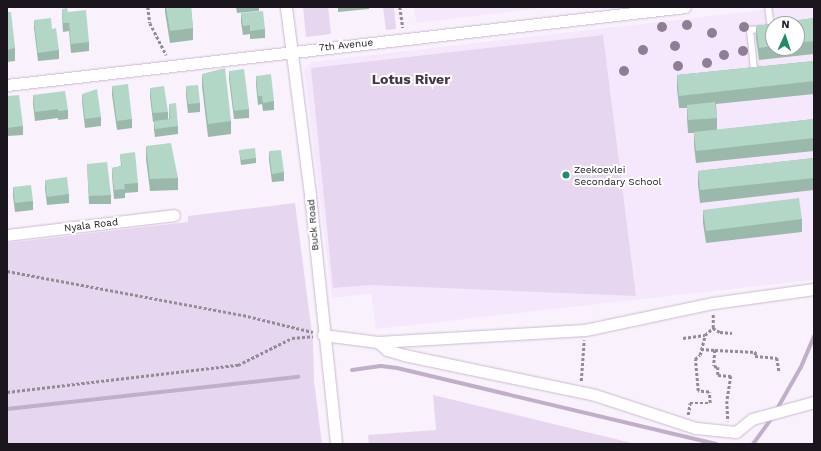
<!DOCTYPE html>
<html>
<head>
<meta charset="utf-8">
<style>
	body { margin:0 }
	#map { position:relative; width:821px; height:451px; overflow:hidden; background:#f9f2fc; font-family:"Work Sans",sans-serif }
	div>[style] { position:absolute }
	.built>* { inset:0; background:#f6e8fc }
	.green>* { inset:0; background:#e7d6ef }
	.stream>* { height:4px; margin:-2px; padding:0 2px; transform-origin:2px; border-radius:2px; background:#c1aeca }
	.path>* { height:2.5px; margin-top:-1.25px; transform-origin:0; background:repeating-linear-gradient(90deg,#928c95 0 3px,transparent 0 5px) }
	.roads { filter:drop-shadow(0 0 1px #cab9d2) drop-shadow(0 0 1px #cab9d2) }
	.lane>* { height:5.5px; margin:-2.75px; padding:0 2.75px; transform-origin:2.75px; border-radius:2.75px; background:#fff }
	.street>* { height:11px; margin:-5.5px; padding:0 5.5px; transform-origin:5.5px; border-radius:5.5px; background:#fff }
	.trees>* { width:10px; height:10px; margin:-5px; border-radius:50%; background:#907e97 }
	.wall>* { inset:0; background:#9ab9ab }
	.building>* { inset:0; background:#b3d7c7 }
	.dots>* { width:11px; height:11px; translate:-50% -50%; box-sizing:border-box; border:2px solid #fff; border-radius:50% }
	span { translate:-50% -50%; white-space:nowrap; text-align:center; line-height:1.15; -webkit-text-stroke:4px #fff; paint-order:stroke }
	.street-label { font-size:10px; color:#1b151e }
	.poi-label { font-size:10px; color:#1b151e }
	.left { translate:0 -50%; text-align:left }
	.district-label { font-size:14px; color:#44364b; font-weight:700 }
	.frame { position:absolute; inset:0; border:8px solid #1b151e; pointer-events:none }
	.north { position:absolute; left:765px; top:16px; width:40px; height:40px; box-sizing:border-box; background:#fff; border:1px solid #a4a1a5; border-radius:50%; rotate:3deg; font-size:11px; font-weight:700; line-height:16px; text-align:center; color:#1b151e }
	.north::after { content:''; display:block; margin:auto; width:14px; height:18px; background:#1f8b69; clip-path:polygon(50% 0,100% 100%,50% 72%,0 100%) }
</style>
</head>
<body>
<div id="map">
	<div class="built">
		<i style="clip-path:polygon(414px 7px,551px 7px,416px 23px)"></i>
		<i style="clip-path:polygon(evenodd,787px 7px,814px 7px,814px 280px,376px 329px,371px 294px,332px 298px,304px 70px,311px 62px,787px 7px,773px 24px,797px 24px,797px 48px,773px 48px,773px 24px)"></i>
	</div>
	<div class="green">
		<i style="clip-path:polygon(303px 7px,328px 7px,331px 34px,306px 37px)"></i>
		<i style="clip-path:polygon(383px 7px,394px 7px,396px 29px,386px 30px)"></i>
		<i style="clip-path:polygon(603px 35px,636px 296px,370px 285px,333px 288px,311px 68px)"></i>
		<i style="clip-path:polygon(295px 203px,313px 341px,314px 381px,322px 444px,7px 444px,7px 243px,188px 222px,188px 216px)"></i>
		<i style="clip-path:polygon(433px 395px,636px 444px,369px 444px,368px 435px,436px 430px)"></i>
	</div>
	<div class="stream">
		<i style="left:352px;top:370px;width:29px;rotate:-8deg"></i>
		<i style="left:381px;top:366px;width:16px;rotate:7deg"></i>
		<i style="left:397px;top:368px;width:328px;rotate:13.4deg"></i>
		<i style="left:7px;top:409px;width:293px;rotate:-6.3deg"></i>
		<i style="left:777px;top:409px;width:48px;rotate:-60.3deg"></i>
		<i style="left:801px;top:367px;width:33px;rotate:-67deg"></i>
		<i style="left:753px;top:444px;width:36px;rotate:-54deg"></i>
	</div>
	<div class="path">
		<i style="left:148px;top:7px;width:16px;rotate:83deg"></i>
		<i style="left:150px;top:23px;width:36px;rotate:63deg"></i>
		<i style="left:400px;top:7px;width:21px;rotate:82deg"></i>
		<i style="left:7px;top:271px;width:240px;rotate:10.6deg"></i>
		<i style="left:243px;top:315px;width:72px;rotate:13.7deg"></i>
		<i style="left:713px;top:328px;width:8px;rotate:30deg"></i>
		<i style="left:720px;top:332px;width:12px;rotate:5deg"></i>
		<i style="left:683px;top:338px;width:22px;rotate:-8deg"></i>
		<i style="left:701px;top:349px;width:14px;rotate:4deg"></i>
		<i style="left:715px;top:350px;width:16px;rotate:94deg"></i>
		<i style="left:714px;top:366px;width:4px;rotate:14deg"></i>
		<i style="left:718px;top:367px;width:8px;rotate:90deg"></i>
		<i style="left:718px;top:375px;width:13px;rotate:4deg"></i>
		<i style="left:731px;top:376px;width:25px;rotate:99deg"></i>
		<i style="left:727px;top:401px;width:20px;rotate:87deg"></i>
		<i style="left:715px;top:350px;width:41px;rotate:2.8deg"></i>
		<i style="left:756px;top:352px;width:4px;rotate:104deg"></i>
		<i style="left:755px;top:356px;width:22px;rotate:5deg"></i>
		<i style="left:777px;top:358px;width:13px;rotate:81deg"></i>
		<i style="left:581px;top:381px;width:41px;rotate:-85.8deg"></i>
		<i style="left:7px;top:392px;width:233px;rotate:-6.7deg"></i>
		<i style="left:238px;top:365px;width:60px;rotate:-26.6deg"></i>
		<i style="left:292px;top:338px;width:21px;rotate:-5deg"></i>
		<i style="left:688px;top:415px;width:12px;rotate:-81deg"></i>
		<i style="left:690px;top:403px;width:20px"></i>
		<i style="left:710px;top:403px;width:11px;rotate:-95deg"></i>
		<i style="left:709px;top:392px;width:11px;rotate:-175deg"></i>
		<i style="left:698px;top:391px;width:32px;rotate:-95deg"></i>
		<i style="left:695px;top:359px;width:6px;rotate:-39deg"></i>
		<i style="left:700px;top:355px;width:21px;rotate:-76deg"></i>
		<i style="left:705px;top:335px;width:11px;rotate:-41deg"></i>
		<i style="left:713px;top:328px;width:15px;rotate:-90deg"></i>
	</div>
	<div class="roads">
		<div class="lane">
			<i style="left:758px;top:70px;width:4px;rotate:180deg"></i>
			<i style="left:754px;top:70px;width:40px;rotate:-95.7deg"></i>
			<i style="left:750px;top:30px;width:21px;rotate:-5deg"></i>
			<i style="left:771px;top:28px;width:21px;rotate:-98deg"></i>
		</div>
		<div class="street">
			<i style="left:286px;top:7px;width:190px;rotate:82.7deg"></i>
			<i style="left:310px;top:195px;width:250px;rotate:84deg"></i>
			<i style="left:7px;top:85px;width:682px;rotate:-6.56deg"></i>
			<i style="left:7px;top:235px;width:168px;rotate:-6.8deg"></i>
			<i style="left:323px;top:335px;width:55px;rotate:7.3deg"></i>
			<i style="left:378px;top:342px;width:207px;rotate:-3.3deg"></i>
			<i style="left:585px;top:330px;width:131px;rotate:-11.9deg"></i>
			<i style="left:713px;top:303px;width:102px;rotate:-7.9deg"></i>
			<i style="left:378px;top:342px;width:12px;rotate:42deg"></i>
			<i style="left:387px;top:350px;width:18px;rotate:16deg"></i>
			<i style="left:404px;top:355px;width:195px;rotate:11.8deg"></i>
			<i style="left:595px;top:395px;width:106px;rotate:18.1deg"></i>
			<i style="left:696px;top:428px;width:40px;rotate:5.7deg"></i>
			<i style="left:736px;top:432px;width:21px;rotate:-39deg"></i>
			<i style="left:752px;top:419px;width:64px;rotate:-15.3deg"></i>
		</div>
	</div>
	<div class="trees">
		<i style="left:687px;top:25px"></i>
		<i style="left:662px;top:27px"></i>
		<i style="left:744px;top:27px"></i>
		<i style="left:712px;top:33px"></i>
		<i style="left:675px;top:46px"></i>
		<i style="left:643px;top:50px"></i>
		<i style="left:743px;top:51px"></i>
		<i style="left:724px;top:55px"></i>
		<i style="left:707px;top:63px"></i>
		<i style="left:678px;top:66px"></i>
		<i style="left:624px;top:71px"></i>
	</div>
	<div class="wall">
		<i style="clip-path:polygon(165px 7px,191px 7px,193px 28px,193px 40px,170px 43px,165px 12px)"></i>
		<i style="clip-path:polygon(236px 7px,259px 7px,259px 11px,237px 13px)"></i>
		<i style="clip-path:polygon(338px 7px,369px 7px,369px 9px,338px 12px)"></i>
		<i style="clip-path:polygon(62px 9px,68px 12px,89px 42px,89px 51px,71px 53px,69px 31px,63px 32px,62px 17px)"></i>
		<i style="clip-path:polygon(7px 12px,15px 48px,15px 61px,7px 62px)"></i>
		<i style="clip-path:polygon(241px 13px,265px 29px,265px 38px,250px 39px,250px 34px,243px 35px,241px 22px)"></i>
		<i style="clip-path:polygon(evenodd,814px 18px,814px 54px,759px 60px,756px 38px,756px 26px,814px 18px,773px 24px,797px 24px,797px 48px,773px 48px,773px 24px)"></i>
		<i style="clip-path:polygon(34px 20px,59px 50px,59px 59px,38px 61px,34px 28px)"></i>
		<i style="clip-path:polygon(814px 61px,814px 94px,716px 104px,717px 118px,717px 130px,814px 119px,814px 151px,696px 163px,694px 145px,694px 133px,688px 133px,687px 118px,687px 108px,679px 108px,677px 88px,677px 75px)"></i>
		<i style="clip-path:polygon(229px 71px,249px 109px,249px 118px,234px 119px,229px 79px)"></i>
		<i style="clip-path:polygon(202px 74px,231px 121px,231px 134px,208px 137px,202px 86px)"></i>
		<i style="clip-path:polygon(256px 76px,274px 101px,274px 110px,263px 111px,262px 104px,258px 105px,256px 85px)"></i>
		<i style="clip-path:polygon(112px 86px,132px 119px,132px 128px,117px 130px,112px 95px)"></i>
		<i style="clip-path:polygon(186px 86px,200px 103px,200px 112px,188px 113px,186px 95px)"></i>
		<i style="clip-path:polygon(150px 88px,168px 112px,168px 119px,169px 119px,169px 104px,178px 126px,178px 134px,155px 137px,154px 130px,154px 122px,153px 122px,150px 97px)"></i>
		<i style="clip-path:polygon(82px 94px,101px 117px,101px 126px,85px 128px,82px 102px)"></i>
		<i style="clip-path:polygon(33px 95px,68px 110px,68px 119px,58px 120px,58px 118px,35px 121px,33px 104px)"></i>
		<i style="clip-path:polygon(7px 96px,23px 126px,23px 135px,7px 136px)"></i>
		<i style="clip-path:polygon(146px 146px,178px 178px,178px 190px,150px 191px,146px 159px)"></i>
		<i style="clip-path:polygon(239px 150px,256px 158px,256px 163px,241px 165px)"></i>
		<i style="clip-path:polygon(269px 151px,284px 172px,284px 181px,272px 182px,269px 160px)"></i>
		<i style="clip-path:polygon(120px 154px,138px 183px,138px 192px,125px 193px,125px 198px,114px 199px,112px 176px,112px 168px,121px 166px)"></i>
		<i style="clip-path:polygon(814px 158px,814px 190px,700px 203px,698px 184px,698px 171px)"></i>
		<i style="clip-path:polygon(87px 164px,111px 195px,111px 204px,89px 204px)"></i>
		<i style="clip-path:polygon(45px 180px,69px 194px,69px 203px,47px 205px,45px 189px)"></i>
		<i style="clip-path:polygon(13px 187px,33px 201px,33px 210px,15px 212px,13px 196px)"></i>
		<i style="clip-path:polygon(703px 210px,802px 219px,802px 232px,706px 243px,703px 223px)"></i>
	</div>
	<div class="building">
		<i style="clip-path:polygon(166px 7px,191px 7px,193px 28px,170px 31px)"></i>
		<i style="clip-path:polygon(67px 8px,68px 12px,86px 10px,89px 42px,71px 44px,69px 23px,63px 23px,62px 9px)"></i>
		<i style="clip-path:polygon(263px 11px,265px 29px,250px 31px,250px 25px,243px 26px,241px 13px)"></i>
		<i style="clip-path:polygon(7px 12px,11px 12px,15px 48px,7px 50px)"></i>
		<i style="clip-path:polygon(51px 18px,52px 29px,56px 28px,59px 50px,38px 53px,34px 20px)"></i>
		<i style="clip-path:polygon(814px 18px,814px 41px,797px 43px,797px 24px,773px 24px,773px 46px,759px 48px,756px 26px)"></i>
		<i style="clip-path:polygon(814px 61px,814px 81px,679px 96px,677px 75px)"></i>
		<i style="clip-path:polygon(225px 68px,231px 121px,208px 124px,202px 74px)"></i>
		<i style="clip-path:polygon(244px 69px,249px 109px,234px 111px,229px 71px)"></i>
		<i style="clip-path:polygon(271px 74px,274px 101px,263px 103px,262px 96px,258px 96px,256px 76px)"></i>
		<i style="clip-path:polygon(128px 84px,132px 119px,117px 121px,112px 86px)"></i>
		<i style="clip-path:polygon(198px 85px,200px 103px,188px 104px,186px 86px)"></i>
		<i style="clip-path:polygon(164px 86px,168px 112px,153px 113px,150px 88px)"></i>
		<i style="clip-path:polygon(97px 89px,101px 117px,85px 119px,82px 94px)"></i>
		<i style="clip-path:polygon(65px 91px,68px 110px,58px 111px,58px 109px,35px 112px,33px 95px)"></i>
		<i style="clip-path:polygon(19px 95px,23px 126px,7px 128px,7px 96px)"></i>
		<i style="clip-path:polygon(715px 102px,717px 118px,688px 120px,687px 105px)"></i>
		<i style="clip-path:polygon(176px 103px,178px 126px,155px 129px,154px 121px,170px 119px,169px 104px)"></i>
		<i style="clip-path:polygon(814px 119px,814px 138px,696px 151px,694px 132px)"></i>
		<i style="clip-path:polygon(171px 143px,178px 178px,150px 179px,146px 146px)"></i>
		<i style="clip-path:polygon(255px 148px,256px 158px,241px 160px,239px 150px)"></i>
		<i style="clip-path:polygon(281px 150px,284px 172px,272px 174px,269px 151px)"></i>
		<i style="clip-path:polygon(135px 152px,138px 183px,124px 184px,125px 189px,114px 190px,112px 168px,122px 166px,120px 154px)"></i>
		<i style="clip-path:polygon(814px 158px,814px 178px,700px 190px,698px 171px)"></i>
		<i style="clip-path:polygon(107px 162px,111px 195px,89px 196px,87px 164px)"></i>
		<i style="clip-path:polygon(67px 177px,69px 194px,47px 197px,45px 180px)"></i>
		<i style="clip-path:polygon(31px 185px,33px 201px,15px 203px,13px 187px)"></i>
		<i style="clip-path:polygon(799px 198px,802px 219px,706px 231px,703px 210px)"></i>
	</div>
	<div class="dots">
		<i style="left:566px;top:175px;background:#1f8b69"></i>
	</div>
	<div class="street-label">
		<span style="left:346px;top:45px;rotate:-6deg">7th Avenue</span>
		<span style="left:91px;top:225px;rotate:-7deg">Nyala Road</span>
		<span style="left:313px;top:225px;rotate:-95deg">Buck Road</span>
	</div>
	<div class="poi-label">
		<span class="left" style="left:574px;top:175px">Zeekoevlei<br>Secondary School</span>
	</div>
	<div class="district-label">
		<span style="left:411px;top:79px">Lotus River</span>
	</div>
	<div class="frame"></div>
	<div class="north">N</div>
</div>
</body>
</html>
